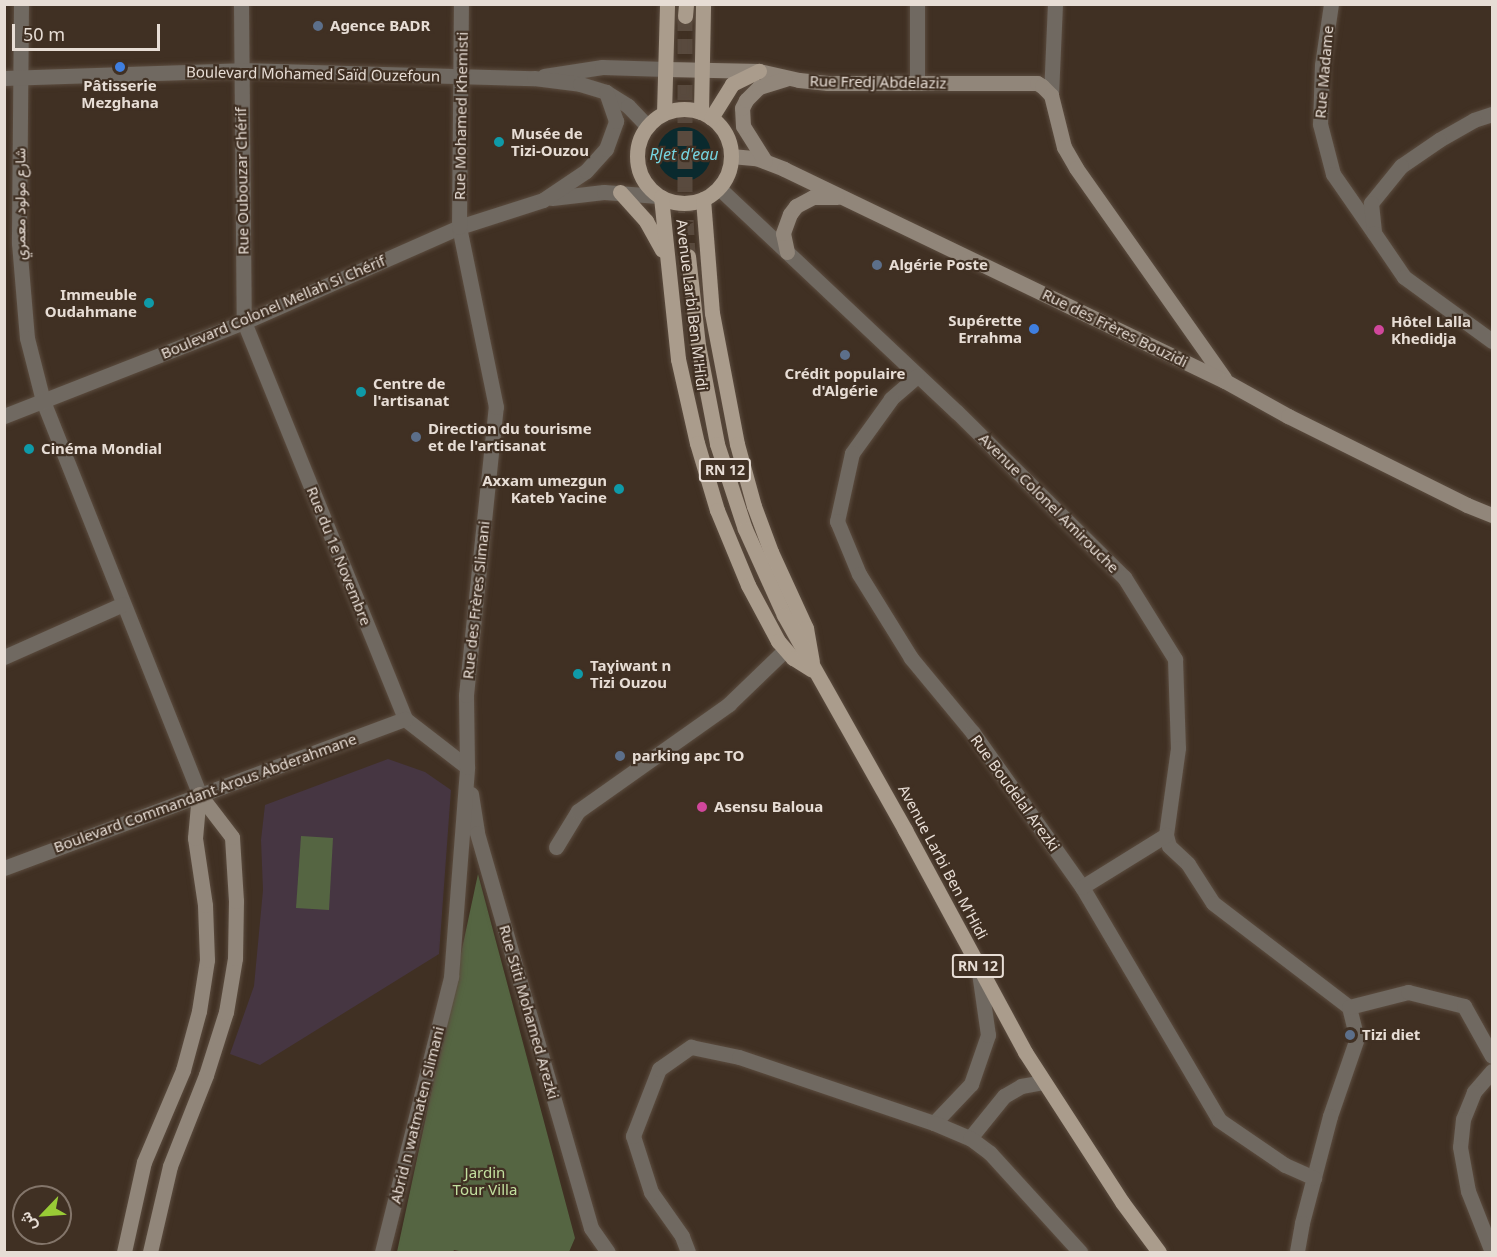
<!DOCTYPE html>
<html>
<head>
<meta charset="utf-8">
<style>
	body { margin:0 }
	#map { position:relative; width:1497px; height:1257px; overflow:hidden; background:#403023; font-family:"Noto Sans",Vazirmatn,sans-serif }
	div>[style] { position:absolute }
	.education>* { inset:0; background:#463642 }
	.green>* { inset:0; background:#556542 }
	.water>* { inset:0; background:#0a2a2e }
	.round { border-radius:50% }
	.primary-tunnel>* { height:15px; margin-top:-7.5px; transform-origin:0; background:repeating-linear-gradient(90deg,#594a3e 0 15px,transparent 0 23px) }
	.roads { filter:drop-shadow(0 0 2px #5b4c3f) drop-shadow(0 0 2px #5b4c3f) }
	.minor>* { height:15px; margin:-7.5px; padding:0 7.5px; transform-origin:7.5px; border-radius:7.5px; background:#706961 }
	.secondary>* { height:15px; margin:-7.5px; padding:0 7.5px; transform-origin:7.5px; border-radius:7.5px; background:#91867a }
	.primary>* { height:15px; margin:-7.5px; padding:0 7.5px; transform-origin:7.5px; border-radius:7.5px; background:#aa9c8c }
	.primary>.ring { margin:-7.5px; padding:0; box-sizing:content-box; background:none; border:15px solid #aa9c8c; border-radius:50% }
	.dots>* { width:16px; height:16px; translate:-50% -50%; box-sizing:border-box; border:3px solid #403023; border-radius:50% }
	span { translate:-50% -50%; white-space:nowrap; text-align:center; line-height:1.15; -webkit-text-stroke:4.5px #403023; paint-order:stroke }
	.shield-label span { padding:2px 4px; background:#403023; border:2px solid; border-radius:4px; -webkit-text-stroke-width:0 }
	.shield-label { font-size:14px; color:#e7ddd5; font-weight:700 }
	.poi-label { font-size:15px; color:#e7ddd5; font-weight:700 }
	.left { translate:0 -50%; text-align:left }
	.right { translate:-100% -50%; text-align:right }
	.street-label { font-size:15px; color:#e7ddd5 }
	.park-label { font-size:15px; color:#c3e09f }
	.water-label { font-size:16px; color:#75d4e0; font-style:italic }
	.frame { position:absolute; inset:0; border:6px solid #e7ddd5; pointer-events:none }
	.north { position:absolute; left:12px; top:1185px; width:60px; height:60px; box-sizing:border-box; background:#403023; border:2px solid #83756a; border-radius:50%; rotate:245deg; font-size:16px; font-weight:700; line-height:24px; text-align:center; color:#e7ddd5 }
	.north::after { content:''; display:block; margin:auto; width:21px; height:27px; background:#99cb36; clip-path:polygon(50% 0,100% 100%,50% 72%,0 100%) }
	.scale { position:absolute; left:12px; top:24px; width:148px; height:27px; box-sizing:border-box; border:3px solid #e7ddd5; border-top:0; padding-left:8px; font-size:18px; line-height:21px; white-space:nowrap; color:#e7ddd5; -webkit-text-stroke:4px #403023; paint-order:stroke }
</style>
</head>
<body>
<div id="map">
	<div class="education">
		<i style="clip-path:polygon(388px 759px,425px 772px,451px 790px,439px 954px,260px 1065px,230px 1054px,254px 986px,263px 890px,261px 840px,265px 805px)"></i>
	</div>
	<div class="green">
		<i style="clip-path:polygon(301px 836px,333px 838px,329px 910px,296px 908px)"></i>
		<i style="clip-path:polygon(478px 874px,575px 1238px,569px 1252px,464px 1252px,454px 1250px,453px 1252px,397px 1252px)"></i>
	</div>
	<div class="water">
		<i class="round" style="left:657px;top:127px;width:54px;height:54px"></i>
	</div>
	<div class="primary-tunnel">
		<i style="left:685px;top:16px;width:181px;rotate:90deg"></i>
		<i style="left:685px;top:197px;width:59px;rotate:87.1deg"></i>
	</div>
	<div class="roads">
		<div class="minor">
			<i style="left:21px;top:4px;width:239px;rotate:90.5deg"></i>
			<i style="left:19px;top:243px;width:95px;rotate:85.2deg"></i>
			<i style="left:27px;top:338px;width:65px;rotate:75.7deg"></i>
			<i style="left:43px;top:401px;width:423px;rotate:68.3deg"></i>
			<i style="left:241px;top:4px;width:318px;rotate:89.5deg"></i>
			<i style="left:244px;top:322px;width:428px;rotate:67.9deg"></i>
			<i style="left:405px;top:719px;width:78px;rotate:37.7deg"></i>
			<i style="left:1331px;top:4px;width:62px;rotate:98.4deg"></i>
			<i style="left:1322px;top:65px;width:59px;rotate:91.9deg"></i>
			<i style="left:1320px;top:124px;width:52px;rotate:75.4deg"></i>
			<i style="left:1333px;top:174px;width:72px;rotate:55.2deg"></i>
			<i style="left:544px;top:76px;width:59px;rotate:-8.8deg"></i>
			<i style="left:602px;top:67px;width:64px;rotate:1.8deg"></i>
			<i style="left:4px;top:78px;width:237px;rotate:-1.9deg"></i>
			<i style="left:241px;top:70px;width:293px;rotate:1.6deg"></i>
			<i style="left:534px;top:78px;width:46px;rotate:7.4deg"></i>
			<i style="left:580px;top:84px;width:27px;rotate:17deg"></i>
			<i style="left:606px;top:92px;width:26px;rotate:32deg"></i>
			<i style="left:628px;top:106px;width:28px;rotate:46deg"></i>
			<i style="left:917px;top:82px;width:78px;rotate:-90deg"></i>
			<i style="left:1051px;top:95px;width:91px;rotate:-87.5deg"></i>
			<i style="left:1492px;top:114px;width:19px;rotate:162deg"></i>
			<i style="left:1474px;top:120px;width:40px;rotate:150.3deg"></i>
			<i style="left:1439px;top:140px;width:46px;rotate:145.6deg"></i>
			<i style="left:1401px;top:166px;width:48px;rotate:129deg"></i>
			<i style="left:1371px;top:203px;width:30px;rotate:84deg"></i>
			<i style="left:1374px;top:233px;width:53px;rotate:55.7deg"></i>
			<i style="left:1404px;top:277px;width:109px;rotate:36deg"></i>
			<i style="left:719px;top:188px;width:327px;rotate:43.3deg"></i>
			<i style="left:957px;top:412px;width:235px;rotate:44.7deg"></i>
			<i style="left:1124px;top:577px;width:97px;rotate:58.1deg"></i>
			<i style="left:1175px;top:659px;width:89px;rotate:88.1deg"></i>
			<i style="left:1178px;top:748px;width:88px;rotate:97.9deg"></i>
			<i style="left:1166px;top:835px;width:11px;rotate:75deg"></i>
			<i style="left:1169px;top:846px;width:26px;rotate:43deg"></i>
			<i style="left:1188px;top:864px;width:46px;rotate:57.3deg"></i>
			<i style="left:1213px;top:903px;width:171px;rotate:37.4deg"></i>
			<i style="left:1349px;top:1007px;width:32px;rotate:76deg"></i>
			<i style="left:1357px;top:1038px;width:83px;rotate:109.1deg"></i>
			<i style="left:1330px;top:1116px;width:111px;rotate:104.7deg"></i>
			<i style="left:1302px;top:1223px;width:29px;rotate:100deg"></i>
			<i style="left:552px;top:198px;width:52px;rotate:-6.6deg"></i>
			<i style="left:604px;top:192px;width:54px;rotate:4.2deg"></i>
			<i style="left:917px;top:376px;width:35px;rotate:139deg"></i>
			<i style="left:891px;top:399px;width:67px;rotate:125.8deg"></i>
			<i style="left:852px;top:453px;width:70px;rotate:102.4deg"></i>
			<i style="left:837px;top:521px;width:57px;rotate:67.5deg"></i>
			<i style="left:859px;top:574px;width:99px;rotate:58.2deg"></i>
			<i style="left:911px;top:658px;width:97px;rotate:50.4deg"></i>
			<i style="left:973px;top:733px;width:189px;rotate:54.7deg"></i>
			<i style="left:1082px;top:887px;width:270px;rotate:59.5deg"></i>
			<i style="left:1219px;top:1120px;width:80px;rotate:34.3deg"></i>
			<i style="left:1285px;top:1165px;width:32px;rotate:24deg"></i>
			<i style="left:4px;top:416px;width:258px;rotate:-21.4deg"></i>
			<i style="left:244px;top:322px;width:235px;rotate:-23.8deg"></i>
			<i style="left:459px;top:227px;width:88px;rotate:-17.8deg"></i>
			<i style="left:543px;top:200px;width:52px;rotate:-34deg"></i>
			<i style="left:586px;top:171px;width:30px;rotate:-48deg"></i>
			<i style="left:606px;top:149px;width:30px;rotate:-70deg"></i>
			<i style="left:616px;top:121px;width:31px;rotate:-109deg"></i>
			<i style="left:4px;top:657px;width:130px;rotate:-24deg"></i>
			<i style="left:471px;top:794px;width:39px;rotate:81deg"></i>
			<i style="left:477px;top:833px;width:411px;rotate:73.9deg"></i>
			<i style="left:591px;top:1228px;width:29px;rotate:55deg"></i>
			<i style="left:556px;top:847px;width:42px;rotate:-58.6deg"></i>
			<i style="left:578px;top:811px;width:185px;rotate:-35.3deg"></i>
			<i style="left:729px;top:704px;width:78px;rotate:-44deg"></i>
			<i style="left:4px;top:868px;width:428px;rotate:-20.4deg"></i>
			<i style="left:1082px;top:887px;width:99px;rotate:-31.8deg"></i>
			<i style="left:1349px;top:1007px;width:61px;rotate:-14.3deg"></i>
			<i style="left:1408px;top:992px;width:58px;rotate:14deg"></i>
			<i style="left:1464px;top:1006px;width:57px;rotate:60.8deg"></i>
			<i style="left:1492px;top:1071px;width:28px;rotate:131deg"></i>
			<i style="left:1474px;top:1092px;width:29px;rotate:112deg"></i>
			<i style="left:1463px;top:1119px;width:28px;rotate:96deg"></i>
			<i style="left:1460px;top:1147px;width:45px;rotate:79.7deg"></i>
			<i style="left:1468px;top:1191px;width:66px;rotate:68.5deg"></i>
			<i style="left:934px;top:1123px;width:54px;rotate:-46.5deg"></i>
			<i style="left:971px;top:1084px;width:52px;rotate:-70.9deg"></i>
			<i style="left:988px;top:1035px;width:70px;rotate:-98.2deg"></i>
			<i style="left:970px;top:1138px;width:54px;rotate:-51deg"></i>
			<i style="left:1004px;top:1096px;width:20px;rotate:-30deg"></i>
			<i style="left:1021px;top:1086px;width:22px;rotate:-10deg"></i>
			<i style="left:382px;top:1252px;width:284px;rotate:-75.9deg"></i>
			<i style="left:451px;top:977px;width:211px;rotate:-85.6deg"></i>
			<i style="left:467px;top:767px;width:72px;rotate:-90.8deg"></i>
			<i style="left:466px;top:695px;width:290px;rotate:-84.1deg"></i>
			<i style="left:496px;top:407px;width:184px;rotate:-101.6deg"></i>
			<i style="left:459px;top:227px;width:223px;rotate:-89.5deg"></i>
			<i style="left:688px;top:1252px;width:17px;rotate:-111deg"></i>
			<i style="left:682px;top:1236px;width:54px;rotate:-125.2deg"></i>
			<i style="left:651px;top:1192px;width:59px;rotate:-107.8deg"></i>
			<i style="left:633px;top:1136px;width:72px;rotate:-68.8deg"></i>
			<i style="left:659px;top:1069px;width:39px;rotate:-35deg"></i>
			<i style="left:691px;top:1047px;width:49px;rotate:11.8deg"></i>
			<i style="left:739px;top:1057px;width:206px;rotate:18.7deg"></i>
			<i style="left:934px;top:1123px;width:39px;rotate:23deg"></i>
			<i style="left:970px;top:1138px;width:25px;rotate:37deg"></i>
			<i style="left:990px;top:1153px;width:134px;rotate:47.7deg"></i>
		</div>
		<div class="secondary">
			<i style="left:666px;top:69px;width:93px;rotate:1.2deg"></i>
			<i style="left:759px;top:71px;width:41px;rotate:12.7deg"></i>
			<i style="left:799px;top:80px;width:29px;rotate:6deg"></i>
			<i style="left:828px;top:83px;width:209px"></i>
			<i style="left:1037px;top:83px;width:6px;rotate:31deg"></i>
			<i style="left:1042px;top:86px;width:13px;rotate:45deg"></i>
			<i style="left:1051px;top:95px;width:54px;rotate:76deg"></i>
			<i style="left:1064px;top:147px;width:24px;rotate:60deg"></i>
			<i style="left:1076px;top:168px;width:257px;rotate:54.8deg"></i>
			<i style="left:731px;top:156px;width:25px;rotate:5deg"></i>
			<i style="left:756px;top:158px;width:30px;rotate:21deg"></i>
			<i style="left:784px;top:169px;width:489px;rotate:25.7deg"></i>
			<i style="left:1225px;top:381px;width:72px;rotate:29.1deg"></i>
			<i style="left:1288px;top:416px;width:200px;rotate:26.4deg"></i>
			<i style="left:1467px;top:505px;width:27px;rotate:22deg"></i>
			<i style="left:765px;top:161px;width:41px;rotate:-122.2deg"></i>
			<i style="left:743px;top:126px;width:18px;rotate:-93deg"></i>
			<i style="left:742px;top:108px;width:9px;rotate:-63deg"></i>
			<i style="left:746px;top:100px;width:18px;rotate:-45deg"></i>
			<i style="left:759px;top:87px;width:27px;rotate:-17deg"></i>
			<i style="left:787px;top:252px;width:19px;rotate:-102deg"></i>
			<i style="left:783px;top:233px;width:20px;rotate:-70deg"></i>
			<i style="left:790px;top:214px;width:10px;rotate:-53deg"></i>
			<i style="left:796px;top:206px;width:19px;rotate:-28deg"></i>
			<i style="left:813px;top:197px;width:24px"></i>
			<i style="left:124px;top:1252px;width:92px;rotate:-77.5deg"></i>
			<i style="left:144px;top:1162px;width:100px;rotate:-67deg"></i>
			<i style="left:183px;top:1070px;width:61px;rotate:-74.8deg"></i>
			<i style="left:199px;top:1011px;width:52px;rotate:-81.1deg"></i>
			<i style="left:207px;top:960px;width:55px;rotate:-92.1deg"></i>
			<i style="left:205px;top:905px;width:68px;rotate:-98.5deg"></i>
			<i style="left:195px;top:838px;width:44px;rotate:-84.8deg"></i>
			<i style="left:150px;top:1252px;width:88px;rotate:-76.9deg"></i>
			<i style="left:170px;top:1166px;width:98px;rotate:-68.4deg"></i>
			<i style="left:206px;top:1075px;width:66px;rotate:-72.4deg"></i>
			<i style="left:226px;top:1012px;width:55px;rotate:-80.5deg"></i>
			<i style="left:235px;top:958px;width:57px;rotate:-89deg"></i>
			<i style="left:236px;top:901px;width:64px;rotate:-93.6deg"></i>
			<i style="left:232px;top:837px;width:54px;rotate:-127.5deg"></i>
		</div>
		<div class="primary">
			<i style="left:685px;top:16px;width:12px;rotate:-85deg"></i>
			<i class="ring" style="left:637px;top:109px;width:79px;height:79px"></i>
			<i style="left:701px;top:112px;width:108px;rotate:-88.9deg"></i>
			<i style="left:664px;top:113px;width:109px;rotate:-88.4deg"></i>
			<i style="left:711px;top:118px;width:40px;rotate:-58deg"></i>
			<i style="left:732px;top:84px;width:30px;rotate:-26deg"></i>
			<i style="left:620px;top:192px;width:39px;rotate:48deg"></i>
			<i style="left:646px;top:221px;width:33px;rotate:61deg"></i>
			<i style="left:661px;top:197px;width:163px;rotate:84deg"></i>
			<i style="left:678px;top:359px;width:86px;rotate:77.3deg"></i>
			<i style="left:697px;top:443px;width:70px;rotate:73.4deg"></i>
			<i style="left:717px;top:510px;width:81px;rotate:67.5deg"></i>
			<i style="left:748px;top:585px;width:64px;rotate:61.8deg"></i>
			<i style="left:778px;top:641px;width:23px;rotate:49deg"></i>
			<i style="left:793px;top:658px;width:22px;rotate:32deg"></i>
			<i style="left:703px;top:199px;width:114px;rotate:85.5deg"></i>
			<i style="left:712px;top:313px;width:133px;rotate:79.2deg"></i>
			<i style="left:737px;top:444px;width:64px;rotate:74.7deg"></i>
			<i style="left:754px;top:506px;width:49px;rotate:69.7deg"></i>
			<i style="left:771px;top:552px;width:84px;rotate:65.3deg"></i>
			<i style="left:806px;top:628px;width:34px;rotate:80deg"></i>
			<i style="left:688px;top:256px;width:90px;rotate:83.6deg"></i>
			<i style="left:698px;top:345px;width:101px;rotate:79.1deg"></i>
			<i style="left:717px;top:444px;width:89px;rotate:71.8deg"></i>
			<i style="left:745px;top:529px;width:94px;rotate:65.6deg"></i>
			<i style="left:784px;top:615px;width:247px;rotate:60.6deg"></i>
			<i style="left:905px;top:830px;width:252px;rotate:61.6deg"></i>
			<i style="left:1025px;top:1052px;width:179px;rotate:57.1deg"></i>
			<i style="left:1122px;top:1202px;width:62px;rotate:53.5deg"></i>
		</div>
	</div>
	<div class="dots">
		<i style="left:318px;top:26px;background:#5c6f8a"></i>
		<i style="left:120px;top:67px;background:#3f7fe0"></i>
		<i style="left:499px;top:142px;background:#0f9aa8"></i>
		<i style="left:877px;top:265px;background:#5c6f8a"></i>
		<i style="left:149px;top:303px;background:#0f9aa8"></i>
		<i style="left:1034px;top:329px;background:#3f7fe0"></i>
		<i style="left:1379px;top:330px;background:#d1479c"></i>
		<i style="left:845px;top:355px;background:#5c6f8a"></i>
		<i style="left:361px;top:392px;background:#0f9aa8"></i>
		<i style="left:416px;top:437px;background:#5c6f8a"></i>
		<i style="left:29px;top:449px;background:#0f9aa8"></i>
		<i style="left:619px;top:489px;background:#0f9aa8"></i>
		<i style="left:578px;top:674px;background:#0f9aa8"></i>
		<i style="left:620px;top:756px;background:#5c6f8a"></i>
		<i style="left:702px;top:807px;background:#d1479c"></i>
		<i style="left:1350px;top:1035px;background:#5c6f8a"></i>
	</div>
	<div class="shield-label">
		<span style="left:725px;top:470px">RN 12</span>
		<span style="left:978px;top:966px">RN 12</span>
	</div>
	<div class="poi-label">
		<span class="left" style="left:330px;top:26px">Agence BADR</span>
		<span style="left:120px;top:94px">Pâtisserie<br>Mezghana</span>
		<span class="left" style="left:511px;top:142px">Musée de<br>Tizi-Ouzou</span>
		<span class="left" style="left:889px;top:265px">Algérie Poste</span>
		<span class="right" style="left:137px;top:303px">Immeuble<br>Oudahmane</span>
		<span class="right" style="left:1022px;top:329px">Supérette<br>Errahma</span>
		<span class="left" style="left:1391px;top:330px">Hôtel Lalla<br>Khedidja</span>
		<span style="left:845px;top:382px">Crédit populaire<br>d'Algérie</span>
		<span class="left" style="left:373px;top:392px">Centre de<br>l'artisanat</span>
		<span class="left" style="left:428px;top:437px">Direction du tourisme<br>et de l'artisanat</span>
		<span class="left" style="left:41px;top:449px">Cinéma Mondial</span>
		<span class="right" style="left:607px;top:489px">Axxam umezgun<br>Kateb Yacine</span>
		<span class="left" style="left:590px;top:674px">Taɣiwant n<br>Tizi Ouzou</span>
		<span class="left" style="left:632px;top:756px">parking apc TO</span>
		<span class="left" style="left:714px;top:807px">Asensu Baloua</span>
		<span class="left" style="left:1362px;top:1035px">Tizi diet</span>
	</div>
	<div class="street-label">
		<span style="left:1324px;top:72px;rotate:-85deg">Rue Madame</span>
		<span style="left:313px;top:74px;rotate:1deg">Boulevard Mohamed Saïd Ouzefoun</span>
		<span style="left:878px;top:82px;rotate:1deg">Rue Fredj Abdelaziz</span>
		<span style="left:461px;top:116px;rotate:-89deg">Rue Mohamed Khemisti</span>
		<span style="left:242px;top:181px;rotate:-91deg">Rue Oubouzar Chérif</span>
		<span style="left:20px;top:204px;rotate:-90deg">شارع مولود معمري</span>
		<span style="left:692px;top:305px;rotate:83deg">Avenue Larbi Ben M'Hidi</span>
		<span style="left:273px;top:307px;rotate:-23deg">Boulevard Colonel Mellah Si Chérif</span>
		<span style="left:1115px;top:328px;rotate:26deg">Rue des Frères Bouzidi</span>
		<span style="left:1049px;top:503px;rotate:45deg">Avenue Colonel Amirouche</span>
		<span style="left:339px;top:556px;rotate:68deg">Rue du 1e Novembre</span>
		<span style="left:476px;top:600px;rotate:-84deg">Rue des Frères Slimani</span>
		<span style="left:205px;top:793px;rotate:-20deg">Boulevard Commandant Arous Abderahmane</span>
		<span style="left:1015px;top:793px;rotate:54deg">Rue Boudelal Arezki</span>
		<span style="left:943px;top:862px;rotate:62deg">Avenue Larbi Ben M'Hidi</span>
		<span style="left:529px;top:1012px;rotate:74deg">Rue Stiti Mohamed Arezki</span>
		<span style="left:417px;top:1115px;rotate:-76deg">Abrid n watmaten Slimani</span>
	</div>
	<div class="park-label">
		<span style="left:485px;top:1181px">Jardin<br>Tour Villa</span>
	</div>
	<div class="water-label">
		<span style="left:684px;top:154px">RJet d'eau</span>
	</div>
	<div class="frame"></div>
	<div class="north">ش</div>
	<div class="scale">50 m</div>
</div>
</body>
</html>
